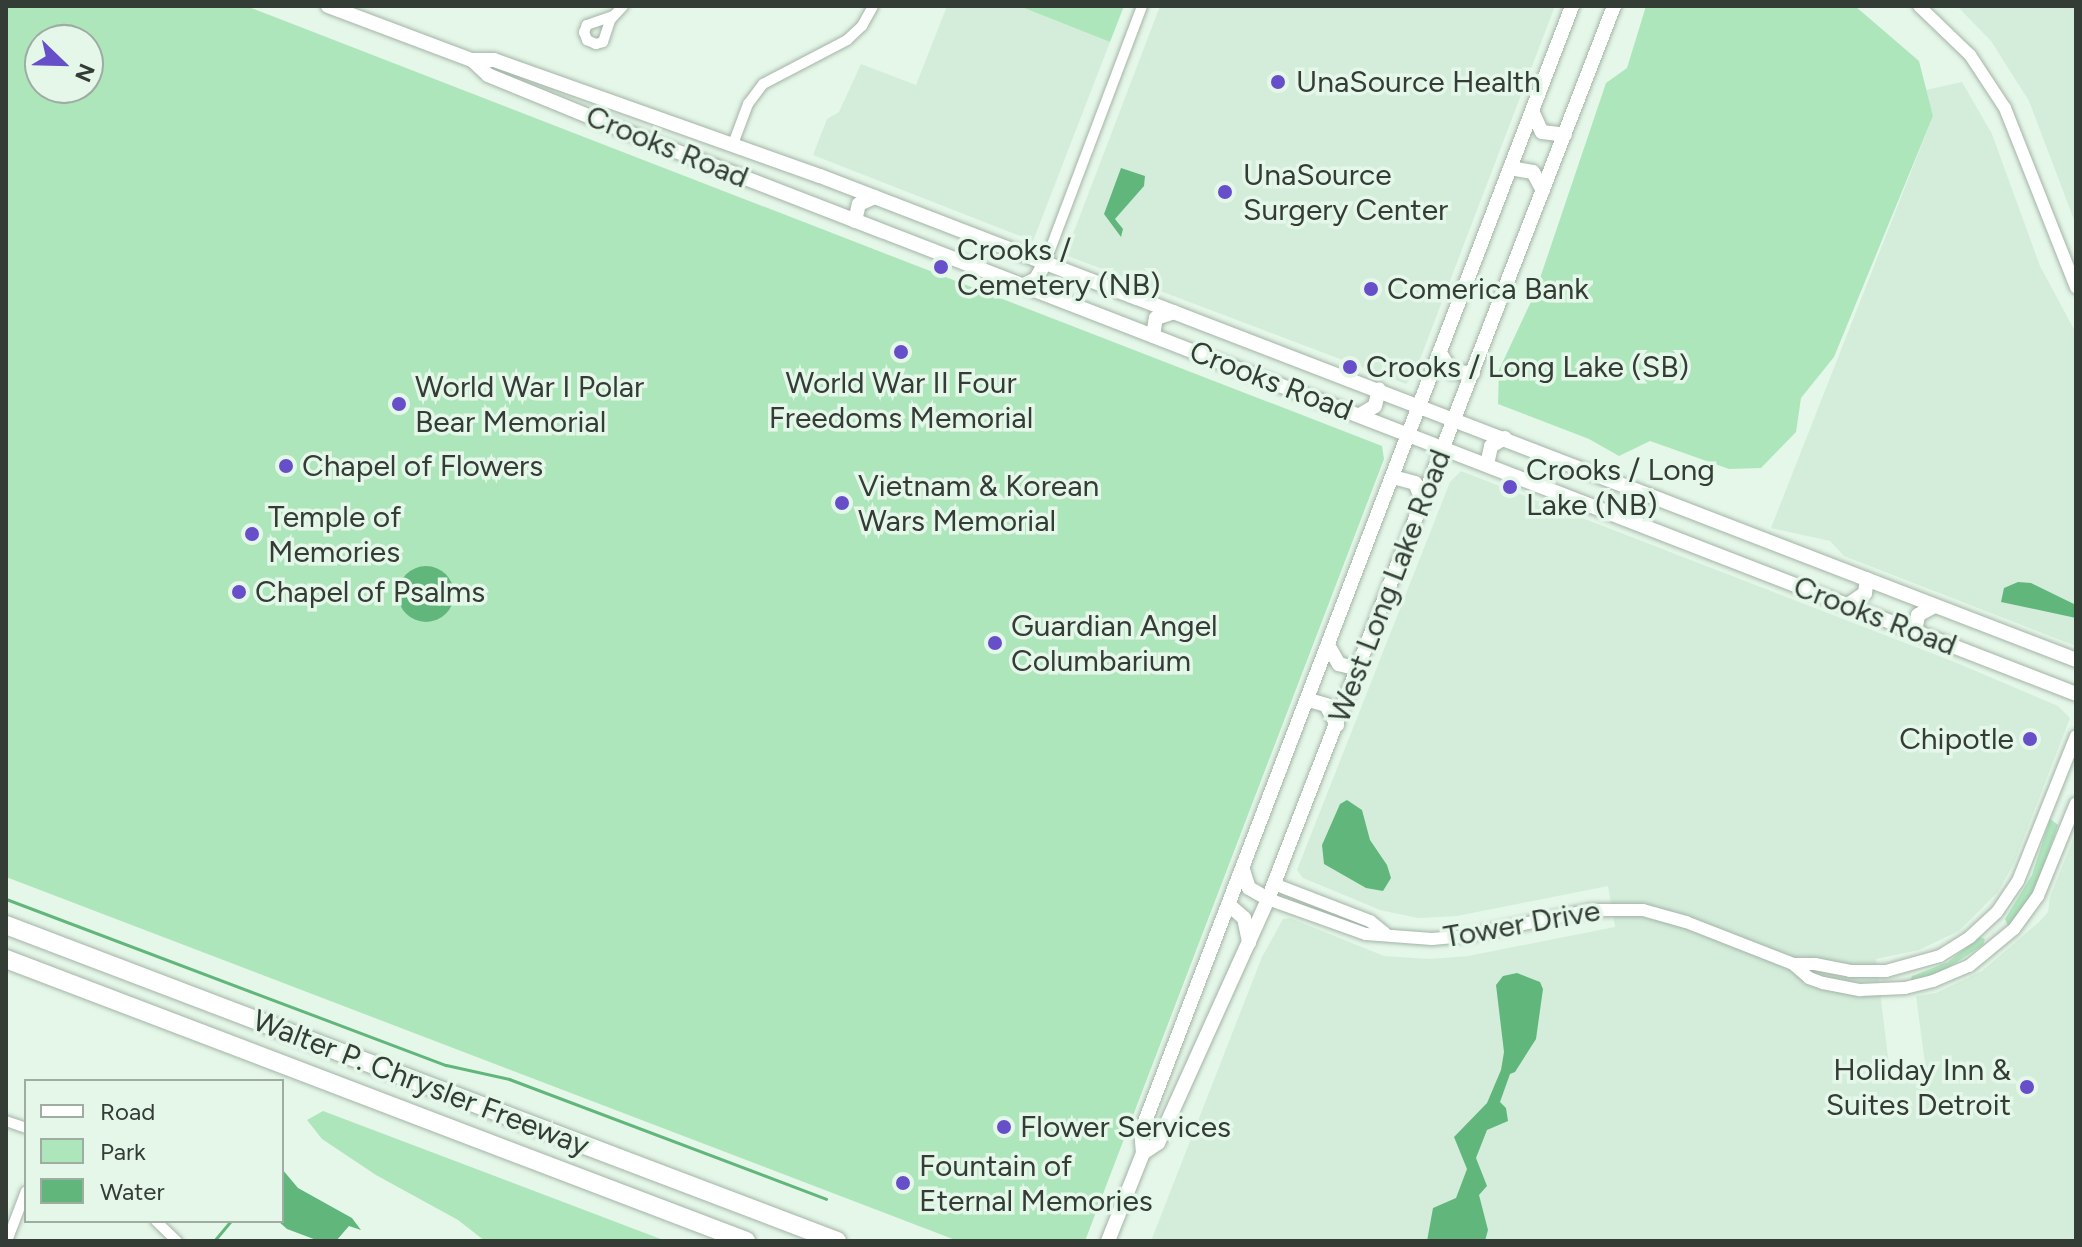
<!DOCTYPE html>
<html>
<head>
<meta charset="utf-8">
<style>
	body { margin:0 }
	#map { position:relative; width:2082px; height:1247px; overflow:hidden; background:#e5f7e9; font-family:Figtree,sans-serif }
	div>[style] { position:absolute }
	.built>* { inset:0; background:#d4edda }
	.green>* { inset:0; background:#aee6bc }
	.water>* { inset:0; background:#61b77b }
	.round { border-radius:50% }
	.stream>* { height:3px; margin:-1.5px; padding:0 1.5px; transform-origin:1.5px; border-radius:1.5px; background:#61b77b }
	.roads { filter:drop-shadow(0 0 2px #a3b4a7) drop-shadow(0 0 2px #a3b4a7) }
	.minor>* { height:10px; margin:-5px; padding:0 5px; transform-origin:5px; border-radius:5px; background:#fff }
	.tertiary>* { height:12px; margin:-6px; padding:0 6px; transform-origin:6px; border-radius:6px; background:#fff }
	.secondary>* { height:14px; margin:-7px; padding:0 7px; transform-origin:7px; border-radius:7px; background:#fff }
	.motorway>* { height:18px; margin:-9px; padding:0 9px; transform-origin:9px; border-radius:9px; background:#fff }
	.dots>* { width:22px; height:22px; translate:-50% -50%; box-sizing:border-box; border:4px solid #e5f7e9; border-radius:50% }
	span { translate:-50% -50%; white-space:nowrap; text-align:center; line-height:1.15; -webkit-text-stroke:7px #e5f7e9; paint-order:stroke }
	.poi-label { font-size:30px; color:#343c36 }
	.left { translate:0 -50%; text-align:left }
	.right { translate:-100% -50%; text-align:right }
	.street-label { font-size:30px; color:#343c36 }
	.frame { position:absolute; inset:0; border:8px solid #343c36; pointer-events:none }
	.legend { position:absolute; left:24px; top:1079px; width:260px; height:144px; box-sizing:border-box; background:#e5f7e9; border:2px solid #9eaca1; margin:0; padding:10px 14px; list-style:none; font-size:24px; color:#343c36 }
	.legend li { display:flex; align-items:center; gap:16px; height:40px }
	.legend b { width:40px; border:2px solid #9eaca1 }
	.north { position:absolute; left:24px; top:24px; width:80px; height:80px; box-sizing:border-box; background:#e5f7e9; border:2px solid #9eaca1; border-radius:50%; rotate:113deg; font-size:22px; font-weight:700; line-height:32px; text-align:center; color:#343c36 }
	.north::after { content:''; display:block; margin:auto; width:28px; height:36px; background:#674fc9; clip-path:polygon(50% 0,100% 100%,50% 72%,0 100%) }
</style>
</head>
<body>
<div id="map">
	<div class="built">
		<i style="clip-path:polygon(947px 6px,1019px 6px,1110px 42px,1033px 241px,813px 155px,827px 119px,839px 112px,861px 64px,916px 85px)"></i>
		<i style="clip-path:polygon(1160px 6px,1555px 6px,1414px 375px,1406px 384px,1065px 255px)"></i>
		<i style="clip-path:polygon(1957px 6px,2076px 6px,2076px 225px,2029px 101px,1991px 41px)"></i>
		<i style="clip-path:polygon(1962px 82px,1992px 134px,2040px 266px,2076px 333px,2076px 646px,1844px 556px,1830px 541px,1771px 528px,1933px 116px,1926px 90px)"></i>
		<i style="clip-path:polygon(1461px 471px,1957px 663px,2058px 706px,2070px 718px,2014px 863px,1998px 892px,1959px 931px,1919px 950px,1876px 959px,1891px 1082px,1927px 1078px,1916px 996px,1936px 993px,1982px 971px,2039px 922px,2048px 912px,2050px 897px,2076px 832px,2076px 1241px,1151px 1241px,1262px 957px,1283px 919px,1290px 918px,1384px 956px,1430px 959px,1468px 956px,1615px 927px,1608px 886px,1457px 916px,1418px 918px,1380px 910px,1303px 878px,1297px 870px,1450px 482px)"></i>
	</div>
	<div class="green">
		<i style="clip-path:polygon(evenodd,6px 6px,246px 6px,1382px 446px,1384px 459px,1085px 1241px,958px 1241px,6px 877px,6px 6px,40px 40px,88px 40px,88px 88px,40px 88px,40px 40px)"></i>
		<i style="clip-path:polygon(1019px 6px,1124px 6px,1110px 42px)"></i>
		<i style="clip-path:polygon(1646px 6px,1855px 6px,1919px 61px,1933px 116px,1834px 357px,1801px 398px,1796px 432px,1761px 468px,1729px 469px,1650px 441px,1619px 456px,1589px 439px,1498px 404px,1499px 370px,1535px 293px,1606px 83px,1627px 68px)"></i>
		<i style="clip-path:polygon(2050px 819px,2058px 825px,2038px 884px,2017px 919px,2008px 926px,2005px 919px,2032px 875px)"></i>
		<i style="clip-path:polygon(1980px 937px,1985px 939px,1983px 945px,1935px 976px,1910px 981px,1912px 976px,1948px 962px)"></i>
		<i style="clip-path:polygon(323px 1111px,666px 1241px,485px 1241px,458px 1220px,376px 1175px,322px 1139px,307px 1120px)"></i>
	</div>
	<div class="water">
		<i style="clip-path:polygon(1121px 168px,1145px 176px,1144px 186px,1115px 219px,1123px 229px,1121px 237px,1104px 214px)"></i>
		<i class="round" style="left:398px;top:566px;width:56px;height:56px"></i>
		<i style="clip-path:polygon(2031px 583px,2076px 605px,2076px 618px,2001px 602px,2004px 588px,2018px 582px)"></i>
		<i style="clip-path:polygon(1347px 800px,1362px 810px,1370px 840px,1387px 865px,1391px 878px,1383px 891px,1366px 888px,1324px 864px,1322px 845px,1340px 804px)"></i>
		<i style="clip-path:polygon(1517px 973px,1540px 982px,1543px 989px,1536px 1039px,1515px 1072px,1510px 1074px,1500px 1102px,1506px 1108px,1508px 1121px,1487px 1130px,1476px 1158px,1487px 1186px,1479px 1195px,1488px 1230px,1485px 1241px,1427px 1241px,1433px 1208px,1456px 1198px,1467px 1169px,1454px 1137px,1487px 1103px,1501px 1070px,1504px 1052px,1496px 985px,1503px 976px)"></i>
		<i style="clip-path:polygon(282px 1169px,298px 1188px,352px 1218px,361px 1230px,349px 1226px,336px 1241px,319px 1241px,287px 1229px,278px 1221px,282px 1221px)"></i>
	</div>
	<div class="stream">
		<i style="left:6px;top:899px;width:470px;rotate:20.7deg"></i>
		<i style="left:446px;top:1065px;width:65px;rotate:12.5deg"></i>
		<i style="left:509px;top:1079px;width:339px;rotate:20.7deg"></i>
		<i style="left:214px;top:1241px;width:26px;rotate:-50deg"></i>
	</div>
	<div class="roads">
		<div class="minor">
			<i style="left:613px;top:16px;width:28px;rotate:161deg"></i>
			<i style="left:587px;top:25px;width:8px;rotate:113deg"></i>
			<i style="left:584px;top:32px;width:9px;rotate:69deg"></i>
			<i style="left:587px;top:40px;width:10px;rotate:24deg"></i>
			<i style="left:596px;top:44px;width:7px;rotate:-16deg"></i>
			<i style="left:603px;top:42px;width:23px;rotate:-72deg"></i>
			<i style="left:610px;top:20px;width:19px;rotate:-47deg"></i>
			<i style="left:733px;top:144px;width:43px;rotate:-69.4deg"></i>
			<i style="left:748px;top:104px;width:25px;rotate:-53deg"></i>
			<i style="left:763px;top:84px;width:95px;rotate:-27.6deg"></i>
			<i style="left:847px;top:40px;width:21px;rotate:-43deg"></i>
			<i style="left:862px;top:26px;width:23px;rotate:-61deg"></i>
			<i style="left:1045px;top:263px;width:275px;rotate:-69.3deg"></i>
			<i style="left:6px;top:1121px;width:21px;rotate:19deg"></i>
			<i style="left:156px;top:1221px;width:29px;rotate:44deg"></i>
			<i style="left:7px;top:1241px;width:53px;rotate:-69.2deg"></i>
		</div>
		<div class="tertiary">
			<i style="left:1919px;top:6px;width:71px;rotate:43.9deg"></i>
			<i style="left:1970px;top:55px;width:64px;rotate:56.6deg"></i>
			<i style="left:2005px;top:108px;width:193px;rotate:68.4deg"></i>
			<i style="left:1274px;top:884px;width:103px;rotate:21.1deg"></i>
			<i style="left:1370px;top:921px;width:19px;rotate:39deg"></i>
			<i style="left:1268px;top:899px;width:104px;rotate:19.7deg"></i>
			<i style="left:1366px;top:934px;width:66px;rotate:4.3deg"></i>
			<i style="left:1432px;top:939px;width:33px;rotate:-5deg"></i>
			<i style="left:1465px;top:936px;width:128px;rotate:-11.7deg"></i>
			<i style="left:1590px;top:910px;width:53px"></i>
			<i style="left:1643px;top:910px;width:45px;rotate:15.6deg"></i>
			<i style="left:1686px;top:922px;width:115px;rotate:21.4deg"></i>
			<i style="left:1793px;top:964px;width:21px;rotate:41deg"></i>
			<i style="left:1809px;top:978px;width:15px;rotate:20deg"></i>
			<i style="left:1823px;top:983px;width:38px;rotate:11deg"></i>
			<i style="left:1860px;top:990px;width:45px;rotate:-2.5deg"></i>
			<i style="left:1905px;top:988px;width:29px;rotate:-14deg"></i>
			<i style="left:1933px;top:981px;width:39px;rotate:-23deg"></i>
			<i style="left:1969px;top:966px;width:58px;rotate:-39.4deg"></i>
			<i style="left:2014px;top:929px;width:41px;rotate:-54deg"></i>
			<i style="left:2038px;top:896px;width:100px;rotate:-67.8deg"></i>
			<i style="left:1793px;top:964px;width:22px"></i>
			<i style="left:1815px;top:964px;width:36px;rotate:11deg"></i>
			<i style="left:1850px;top:971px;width:36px"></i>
			<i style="left:1886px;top:971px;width:56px;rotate:-15.5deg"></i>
			<i style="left:1940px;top:956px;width:36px;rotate:-32deg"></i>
			<i style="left:1970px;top:937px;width:37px;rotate:-43deg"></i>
			<i style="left:1997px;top:912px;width:37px;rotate:-56deg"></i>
			<i style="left:2018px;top:881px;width:156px;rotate:-68.2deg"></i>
		</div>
		<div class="secondary">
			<i style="left:328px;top:6px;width:154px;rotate:20.6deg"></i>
			<i style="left:472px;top:60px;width:22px"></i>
			<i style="left:494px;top:60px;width:346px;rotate:19.6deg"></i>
			<i style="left:820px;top:176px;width:1346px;rotate:21.07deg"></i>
			<i style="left:472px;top:60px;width:22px;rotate:43deg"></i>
			<i style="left:488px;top:75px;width:161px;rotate:22.3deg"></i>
			<i style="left:637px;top:136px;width:1543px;rotate:21.19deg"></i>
			<i style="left:1532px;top:111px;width:23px;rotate:65deg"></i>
			<i style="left:1542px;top:132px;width:23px;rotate:7deg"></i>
			<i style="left:1510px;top:168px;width:23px;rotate:10deg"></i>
			<i style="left:1533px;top:172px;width:21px;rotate:62deg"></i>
			<i style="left:855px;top:221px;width:17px;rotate:-77deg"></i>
			<i style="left:859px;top:204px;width:17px;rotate:-24deg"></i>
			<i style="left:1022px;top:286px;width:16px;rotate:-27deg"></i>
			<i style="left:1036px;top:279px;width:18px;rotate:-61deg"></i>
			<i style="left:1153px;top:336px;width:18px;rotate:-81deg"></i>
			<i style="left:1156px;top:318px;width:19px;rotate:-18deg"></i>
			<i style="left:1440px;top:353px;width:22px;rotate:58deg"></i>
			<i style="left:1452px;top:372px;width:21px;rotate:3deg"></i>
			<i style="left:1360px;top:415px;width:17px;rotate:-31deg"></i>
			<i style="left:1375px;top:406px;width:17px;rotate:-77deg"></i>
			<i style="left:1487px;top:464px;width:18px;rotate:-77deg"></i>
			<i style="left:1491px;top:446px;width:16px;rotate:-30deg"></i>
			<i style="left:1393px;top:477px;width:23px;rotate:15deg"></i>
			<i style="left:1415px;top:483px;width:21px;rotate:67deg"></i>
			<i style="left:1848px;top:605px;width:21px;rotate:-35deg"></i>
			<i style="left:1865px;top:593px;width:14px;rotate:-82deg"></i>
			<i style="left:1915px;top:631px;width:16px;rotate:-79deg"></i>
			<i style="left:1918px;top:615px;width:18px;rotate:-29deg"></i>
			<i style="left:1329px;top:647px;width:20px;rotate:60deg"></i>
			<i style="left:1339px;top:664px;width:20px;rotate:15deg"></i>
			<i style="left:1309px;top:700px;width:18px;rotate:16deg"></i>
			<i style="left:1326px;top:705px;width:23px;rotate:61deg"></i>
			<i style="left:1243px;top:870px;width:19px;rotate:72deg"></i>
			<i style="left:1249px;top:888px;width:22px;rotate:30deg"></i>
			<i style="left:1229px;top:905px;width:20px;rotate:41deg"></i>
			<i style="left:1244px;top:918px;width:25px;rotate:78deg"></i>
			<i style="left:1143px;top:1153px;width:18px;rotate:-34deg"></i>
			<i style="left:1158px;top:1143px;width:268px;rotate:-65.7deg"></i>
			<i style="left:1268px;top:899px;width:958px;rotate:-68.82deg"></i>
			<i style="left:1108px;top:1241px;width:95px;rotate:-68.3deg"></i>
			<i style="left:1143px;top:1153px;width:21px;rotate:-95deg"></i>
			<i style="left:1141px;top:1132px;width:1206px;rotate:-69.05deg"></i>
		</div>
		<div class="motorway">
			<i style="left:6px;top:925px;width:889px;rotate:20.82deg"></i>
			<i style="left:6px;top:959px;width:792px;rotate:20.86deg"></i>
		</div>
	</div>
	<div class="dots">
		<i style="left:1278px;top:82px;background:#674fc9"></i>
		<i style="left:1225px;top:192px;background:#674fc9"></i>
		<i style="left:941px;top:267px;background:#674fc9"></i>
		<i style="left:1371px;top:289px;background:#674fc9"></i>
		<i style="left:901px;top:352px;background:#674fc9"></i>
		<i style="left:1350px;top:367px;background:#674fc9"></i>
		<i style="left:399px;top:404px;background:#674fc9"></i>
		<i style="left:286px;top:466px;background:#674fc9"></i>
		<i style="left:1510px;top:487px;background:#674fc9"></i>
		<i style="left:842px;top:503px;background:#674fc9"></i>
		<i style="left:252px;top:534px;background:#674fc9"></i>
		<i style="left:239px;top:592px;background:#674fc9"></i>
		<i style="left:995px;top:643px;background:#674fc9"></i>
		<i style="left:2030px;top:739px;background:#674fc9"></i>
		<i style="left:2027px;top:1087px;background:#674fc9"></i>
		<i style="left:1004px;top:1127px;background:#674fc9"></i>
		<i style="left:903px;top:1183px;background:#674fc9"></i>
	</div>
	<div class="poi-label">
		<span class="left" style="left:1296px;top:82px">UnaSource Health</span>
		<span class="left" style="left:1243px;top:192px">UnaSource<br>Surgery Center</span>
		<span class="left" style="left:957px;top:267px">Crooks /<br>Cemetery (NB)</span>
		<span class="left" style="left:1387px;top:289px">Comerica Bank</span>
		<span class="left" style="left:1366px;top:367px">Crooks / Long Lake (SB)</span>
		<span style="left:901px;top:400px">World War II Four<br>Freedoms Memorial</span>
		<span class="left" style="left:415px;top:404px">World War I Polar<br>Bear Memorial</span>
		<span class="left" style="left:302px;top:466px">Chapel of Flowers</span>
		<span class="left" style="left:1526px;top:487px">Crooks / Long<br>Lake (NB)</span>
		<span class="left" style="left:858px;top:503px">Vietnam &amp; Korean<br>Wars Memorial</span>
		<span class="left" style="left:268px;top:534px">Temple of<br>Memories</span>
		<span class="left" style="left:255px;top:592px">Chapel of Psalms</span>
		<span class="left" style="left:1011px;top:643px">Guardian Angel<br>Columbarium</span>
		<span class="right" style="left:2014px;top:739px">Chipotle</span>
		<span class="right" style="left:2011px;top:1087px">Holiday Inn &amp;<br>Suites Detroit</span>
		<span class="left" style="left:1020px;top:1127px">Flower Services</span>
		<span class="left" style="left:919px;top:1183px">Fountain of<br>Eternal Memories</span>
	</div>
	<div class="street-label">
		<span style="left:667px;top:147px;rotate:22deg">Crooks Road</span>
		<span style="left:1271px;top:381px;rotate:21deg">Crooks Road</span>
		<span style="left:1390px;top:586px;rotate:-69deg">West Long Lake Road</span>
		<span style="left:1875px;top:616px;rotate:21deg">Crooks Road</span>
		<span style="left:1522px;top:924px;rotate:-10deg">Tower Drive</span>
		<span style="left:421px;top:1083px;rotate:21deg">Walter P. Chrysler Freeway</span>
	</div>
	<div class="frame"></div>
	<ul class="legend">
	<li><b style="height:10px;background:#fff"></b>Road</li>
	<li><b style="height:22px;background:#aee6bc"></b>Park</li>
	<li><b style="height:22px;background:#61b77b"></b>Water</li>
	</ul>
	<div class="north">N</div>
</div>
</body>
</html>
